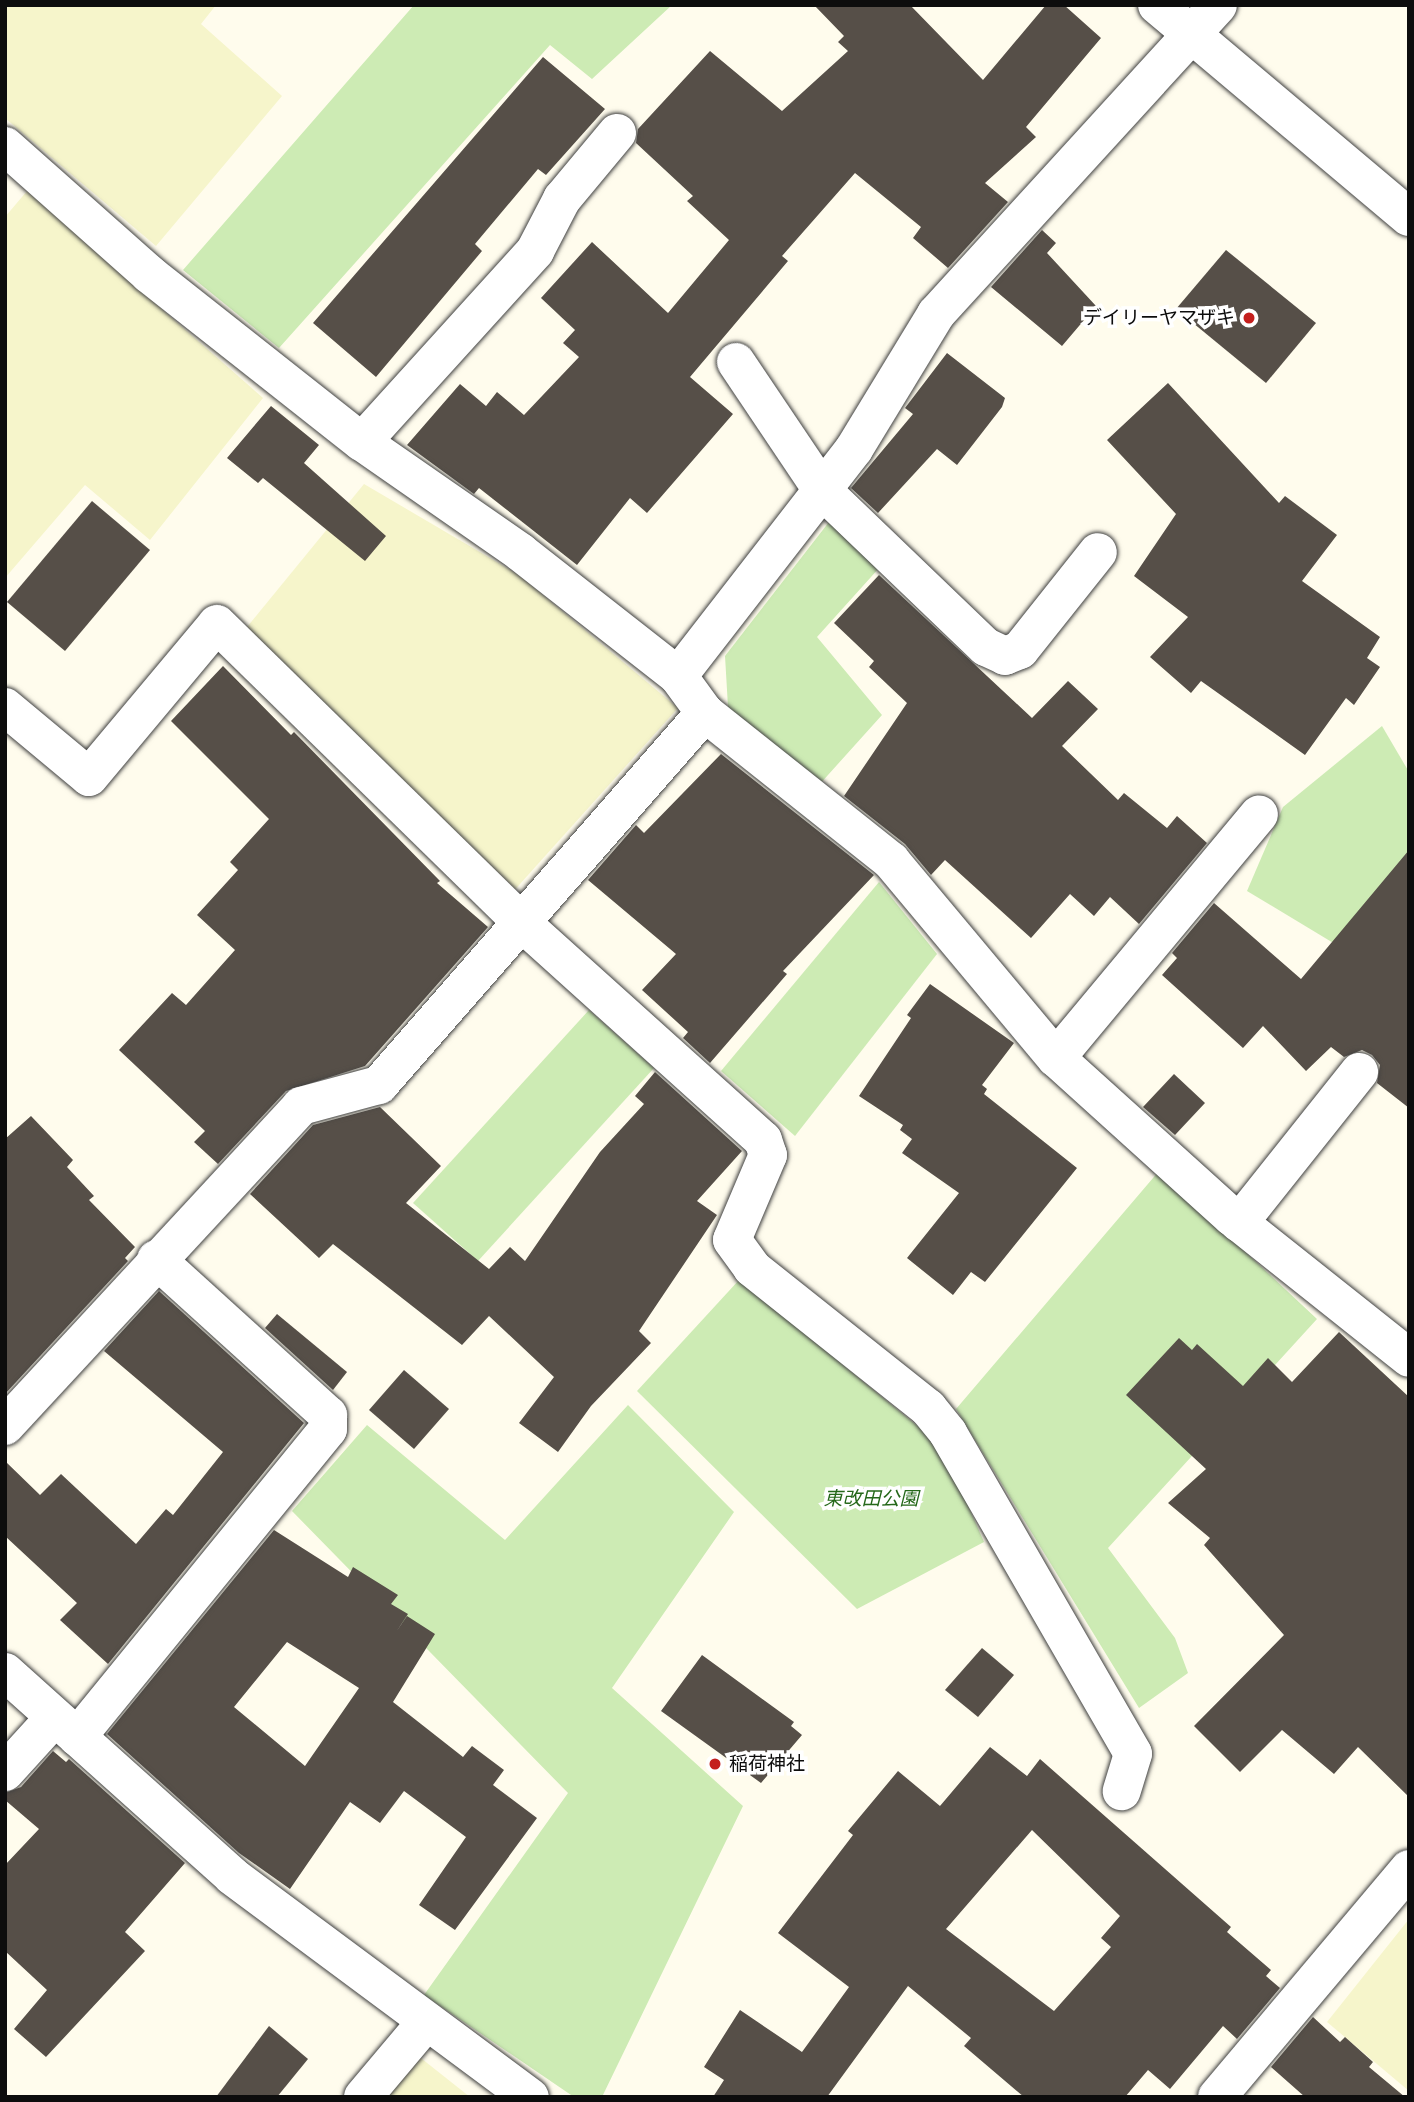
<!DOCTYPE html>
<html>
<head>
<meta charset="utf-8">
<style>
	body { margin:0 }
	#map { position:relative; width:1414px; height:2102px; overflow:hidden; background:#fffced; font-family:"Noto Serif","Noto Sans JP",serif }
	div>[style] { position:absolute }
	.farmland>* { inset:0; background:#f6f5cb }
	.green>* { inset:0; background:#cdebb4 }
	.building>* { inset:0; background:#564f48 }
	.roads { filter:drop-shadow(0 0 2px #404040) drop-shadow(0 0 2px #404040) }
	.minor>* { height:38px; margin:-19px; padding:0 19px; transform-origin:19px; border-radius:19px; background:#fff }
	.tertiary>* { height:38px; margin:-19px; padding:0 19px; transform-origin:19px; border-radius:19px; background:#fff }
	.dots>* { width:19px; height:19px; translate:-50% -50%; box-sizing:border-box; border:4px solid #fff; border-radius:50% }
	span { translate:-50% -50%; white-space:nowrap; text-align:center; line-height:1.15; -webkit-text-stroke:7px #fff; paint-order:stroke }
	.poi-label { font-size:19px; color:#0d0d0d }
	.right { translate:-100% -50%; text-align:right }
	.left { translate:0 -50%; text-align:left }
	.park-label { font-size:19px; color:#25681a; font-style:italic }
	.frame { position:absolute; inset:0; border:7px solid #0d0d0d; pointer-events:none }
</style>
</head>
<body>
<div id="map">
	<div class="farmland">
		<i style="clip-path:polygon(5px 5px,216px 5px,201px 24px,282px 96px,156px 246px,5px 118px)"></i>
		<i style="clip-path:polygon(27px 191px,263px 398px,150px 540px,85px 485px,5px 578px,5px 217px)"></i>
		<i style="clip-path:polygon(364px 484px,519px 575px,678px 708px,511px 894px,243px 632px)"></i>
		<i style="clip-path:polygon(1409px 1919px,1409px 2091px,1327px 2022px)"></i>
		<i style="clip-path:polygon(412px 2051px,470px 2097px,374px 2097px)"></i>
	</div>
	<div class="green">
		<i style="clip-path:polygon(414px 5px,672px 5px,592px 79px,550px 45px,279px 348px,183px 270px)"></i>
		<i style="clip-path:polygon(829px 522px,880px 567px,817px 637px,882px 715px,819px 785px,728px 707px,725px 656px)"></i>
		<i style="clip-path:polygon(1382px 726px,1409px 772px,1409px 871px,1335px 944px,1247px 891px,1283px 807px)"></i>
		<i style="clip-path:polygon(879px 882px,937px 954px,795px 1136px,721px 1071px)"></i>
		<i style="clip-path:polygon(589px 1010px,654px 1068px,478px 1261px,413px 1203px)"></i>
		<i style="clip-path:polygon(1159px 1171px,1317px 1319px,1108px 1548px,1175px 1638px,1188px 1673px,1139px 1708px,956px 1409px)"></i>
		<i style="clip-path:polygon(739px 1280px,942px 1446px,984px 1542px,857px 1609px,637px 1391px)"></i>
		<i style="clip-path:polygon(628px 1405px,734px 1512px,612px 1688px,743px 1806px,602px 2097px,574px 2097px,424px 1995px,568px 1793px,292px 1511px,367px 1425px,505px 1540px)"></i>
	</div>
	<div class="building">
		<i style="clip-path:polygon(814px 5px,910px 5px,983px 80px,1046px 5px,1064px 5px,1101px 38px,1026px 127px,1036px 137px,985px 183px,1008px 202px,948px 268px,913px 238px,921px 227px,855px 173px,782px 256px,788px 261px,690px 377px,733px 414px,647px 513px,630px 498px,577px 565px,479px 488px,474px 494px,407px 445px,460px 384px,486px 406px,497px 392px,524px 415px,579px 357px,563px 343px,575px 330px,541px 298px,592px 242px,668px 313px,729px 240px,687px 201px,693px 196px,636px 143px,638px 129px,710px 51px,782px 111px,848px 51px,838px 42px,844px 36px)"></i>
		<i style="clip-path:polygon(543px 57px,605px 109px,546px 175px,538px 169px,475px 244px,482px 251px,376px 377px,313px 323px)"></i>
		<i style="clip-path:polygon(1042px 230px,1056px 243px,1047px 253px,1096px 306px,1062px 346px,991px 287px)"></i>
		<i style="clip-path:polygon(1226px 250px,1316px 323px,1266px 383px,1176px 309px)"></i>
		<i style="clip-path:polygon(947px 353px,1005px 398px,1002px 407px,957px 465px,937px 449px,878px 513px,851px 488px,913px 414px,905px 408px)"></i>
		<i style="clip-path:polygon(1168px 383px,1279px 503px,1285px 496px,1337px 535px,1302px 581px,1380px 637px,1367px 658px,1380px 667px,1354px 705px,1346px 698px,1305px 755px,1201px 681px,1191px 693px,1150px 657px,1188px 617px,1134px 576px,1176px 514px,1107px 440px)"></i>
		<i style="clip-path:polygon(271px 406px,319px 445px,304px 463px,386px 536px,365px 561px,263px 478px,258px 483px,227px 458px)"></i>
		<i style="clip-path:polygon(92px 501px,150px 550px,65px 651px,7px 602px)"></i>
		<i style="clip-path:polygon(879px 575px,1032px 718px,1068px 681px,1098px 709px,1062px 746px,1118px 800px,1124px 793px,1167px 828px,1177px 816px,1207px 843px,1139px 924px,1110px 897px,1094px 916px,1070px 894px,1031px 938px,945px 860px,931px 875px,905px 844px,844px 796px,907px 703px,869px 667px,874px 661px,834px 623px)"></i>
		<i style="clip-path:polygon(223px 666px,291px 735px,294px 732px,440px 881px,437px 883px,488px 927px,365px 1066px,286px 1091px,218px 1164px,194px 1142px,205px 1131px,119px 1050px,172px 993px,186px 1005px,235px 950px,197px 915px,238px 870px,230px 862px,269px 819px,171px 721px)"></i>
		<i style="clip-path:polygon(721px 754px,874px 875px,783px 971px,787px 974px,710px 1063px,683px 1038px,688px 1032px,642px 990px,676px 954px,588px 880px,636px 825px,644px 833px)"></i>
		<i style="clip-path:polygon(1409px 850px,1409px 1108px,1377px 1083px,1380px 1065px,1372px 1055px,1362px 1050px,1344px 1057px,1331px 1047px,1306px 1071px,1263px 1026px,1243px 1048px,1162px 975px,1177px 958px,1172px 953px,1214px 903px,1301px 979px)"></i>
		<i style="clip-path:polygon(930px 984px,1014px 1043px,982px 1085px,987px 1089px,984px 1094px,1077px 1168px,985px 1282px,971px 1272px,953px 1295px,907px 1258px,959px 1193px,902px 1153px,912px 1139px,900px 1130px,903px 1125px,859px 1096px,911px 1018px,907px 1015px)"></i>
		<i style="clip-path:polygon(655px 1072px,742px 1151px,697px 1201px,717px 1215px,639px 1331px,651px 1343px,591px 1406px,558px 1452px,519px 1423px,554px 1377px,489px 1316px,462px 1345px,333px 1244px,319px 1258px,250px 1194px,313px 1125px,380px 1107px,441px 1166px,406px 1203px,489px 1269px,510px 1247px,525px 1261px,600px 1152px,644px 1104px,635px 1096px)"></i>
		<i style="clip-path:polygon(1174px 1074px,1205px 1103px,1175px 1135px,1143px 1107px)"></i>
		<i style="clip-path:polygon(31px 1116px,73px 1160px,67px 1167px,94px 1196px,89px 1200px,135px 1247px,125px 1258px,128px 1261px,5px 1394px,5px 1139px)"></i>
		<i style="clip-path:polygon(159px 1291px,304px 1423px,108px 1664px,60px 1620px,77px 1603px,5px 1536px,5px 1461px,40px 1495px,61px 1474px,136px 1544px,166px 1509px,173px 1515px,223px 1452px,104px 1351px)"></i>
		<i style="clip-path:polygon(277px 1314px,347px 1372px,333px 1390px,265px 1328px)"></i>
		<i style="clip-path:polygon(1339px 1332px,1409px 1397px,1409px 1797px,1358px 1747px,1334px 1774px,1282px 1730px,1240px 1772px,1194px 1726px,1284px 1635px,1204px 1545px,1210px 1538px,1168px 1503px,1206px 1469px,1126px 1395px,1179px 1338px,1192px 1350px,1197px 1344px,1243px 1386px,1268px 1358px,1292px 1382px)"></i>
		<i style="clip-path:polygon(404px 1370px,449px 1409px,414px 1449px,369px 1410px)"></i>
		<i style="clip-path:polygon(evenodd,274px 1530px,348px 1577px,353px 1567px,398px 1595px,391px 1604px,408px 1614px,396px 1632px,407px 1616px,435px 1634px,393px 1702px,463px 1757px,472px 1746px,504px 1770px,493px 1785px,537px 1818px,455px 1930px,419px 1905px,466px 1837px,404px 1791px,380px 1823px,350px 1802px,290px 1889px,239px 1853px,107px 1734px,274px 1530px,287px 1642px,359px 1688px,305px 1766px,234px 1707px,287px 1642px)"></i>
		<i style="clip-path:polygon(982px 1648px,1014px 1675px,978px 1717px,945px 1690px)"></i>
		<i style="clip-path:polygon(702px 1655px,794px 1722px,791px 1726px,802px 1735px,761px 1783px,661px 1711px)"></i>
		<i style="clip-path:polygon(evenodd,990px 1747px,1027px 1776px,1040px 1759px,1231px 1927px,1227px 1932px,1271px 1970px,1266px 1976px,1280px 1988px,1237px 2039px,1223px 2026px,1170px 2089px,1148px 2070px,1125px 2097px,1024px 2097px,964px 2046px,971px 2038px,908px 1986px,827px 2097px,713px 2097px,724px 2080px,704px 2067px,740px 2010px,802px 2052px,849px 1987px,778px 1933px,853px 1835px,848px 1831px,898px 1771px,940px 1806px,990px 1747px,1032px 1830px,1120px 1916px,1101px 1938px,1111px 1947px,1054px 2011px,946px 1929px,1032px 1830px)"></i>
		<i style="clip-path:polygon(53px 1751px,66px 1762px,69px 1759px,185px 1863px,125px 1932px,145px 1951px,46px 2057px,14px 2029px,47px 1990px,5px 1951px,5px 1865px,39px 1829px,5px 1800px,5px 1793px,21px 1787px)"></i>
		<i style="clip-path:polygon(1313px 2017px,1340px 2042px,1345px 2037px,1373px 2062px,1369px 2067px,1405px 2097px,1305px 2097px,1271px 2067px)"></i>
		<i style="clip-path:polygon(269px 2026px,308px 2059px,277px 2097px,216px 2097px)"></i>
	</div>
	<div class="roads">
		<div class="minor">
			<i style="left:5px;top:146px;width:193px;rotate:41.6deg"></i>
			<i style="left:149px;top:274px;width:271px;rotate:38.3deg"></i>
			<i style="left:362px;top:442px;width:193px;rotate:34.8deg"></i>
			<i style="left:520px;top:552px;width:201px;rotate:38.1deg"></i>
			<i style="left:678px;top:676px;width:46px;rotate:53.9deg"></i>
			<i style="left:705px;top:713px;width:238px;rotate:38.5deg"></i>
			<i style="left:891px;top:861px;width:257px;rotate:50.1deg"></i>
			<i style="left:1056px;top:1058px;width:237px;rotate:42.1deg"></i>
			<i style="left:1232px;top:1217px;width:226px;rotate:38.5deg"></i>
			<i style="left:736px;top:362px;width:154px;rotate:56.1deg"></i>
			<i style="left:822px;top:490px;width:227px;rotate:43.8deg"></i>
			<i style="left:986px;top:647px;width:21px;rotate:25deg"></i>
			<i style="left:1005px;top:656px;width:16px;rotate:-22deg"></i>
			<i style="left:1020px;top:650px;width:125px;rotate:-51.5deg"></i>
			<i style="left:362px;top:442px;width:258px;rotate:-47.8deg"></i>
			<i style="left:535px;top:251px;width:59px;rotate:-62.6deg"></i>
			<i style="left:562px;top:199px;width:86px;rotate:-50.2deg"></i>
			<i style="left:678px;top:676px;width:287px;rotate:-52.2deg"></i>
			<i style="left:854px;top:449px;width:158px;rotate:-58.7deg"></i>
			<i style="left:936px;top:314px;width:418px;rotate:-47.6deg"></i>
			<i style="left:5px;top:707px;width:109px;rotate:39.8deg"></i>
			<i style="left:89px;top:777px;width:199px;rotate:-50.1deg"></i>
			<i style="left:217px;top:624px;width:427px;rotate:44.4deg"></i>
			<i style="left:522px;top:923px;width:324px;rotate:42deg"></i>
			<i style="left:763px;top:1140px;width:16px;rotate:72deg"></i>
			<i style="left:768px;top:1155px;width:92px;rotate:113deg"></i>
			<i style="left:732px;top:1240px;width:34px;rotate:54deg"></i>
			<i style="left:752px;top:1268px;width:225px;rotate:38.5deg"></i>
			<i style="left:928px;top:1408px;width:32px;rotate:51deg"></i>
			<i style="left:948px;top:1433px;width:370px;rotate:60deg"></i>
			<i style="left:1133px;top:1754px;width:39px;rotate:107deg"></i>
			<i style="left:1056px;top:1058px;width:317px;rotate:-50.2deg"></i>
			<i style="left:1239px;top:1223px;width:193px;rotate:-51.5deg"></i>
			<i style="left:5px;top:1426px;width:436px;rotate:-47.2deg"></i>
			<i style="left:301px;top:1106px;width:81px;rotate:-15.1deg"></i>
			<i style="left:379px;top:1085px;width:495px;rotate:-48.8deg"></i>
			<i style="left:5px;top:1672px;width:305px;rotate:41.9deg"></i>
			<i style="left:232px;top:1876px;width:371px;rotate:36.6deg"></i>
			<i style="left:77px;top:1737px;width:397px;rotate:-50.8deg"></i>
			<i style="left:328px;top:1429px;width:14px;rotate:-90deg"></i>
			<i style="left:328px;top:1415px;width:232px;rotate:-137.8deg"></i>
			<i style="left:5px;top:1772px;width:74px;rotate:-47.7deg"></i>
			<i style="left:363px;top:2097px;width:99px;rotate:-49.9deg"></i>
			<i style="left:1217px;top:2097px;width:298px;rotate:-49.9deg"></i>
		</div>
		<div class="tertiary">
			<i style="left:1157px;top:5px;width:329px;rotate:40.1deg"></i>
		</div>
	</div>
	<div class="dots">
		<i style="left:1249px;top:318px;background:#c41f1d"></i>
		<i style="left:715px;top:1764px;background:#c41f1d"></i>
	</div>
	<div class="poi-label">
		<span class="right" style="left:1235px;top:318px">デイリーヤマザキ</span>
		<span class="left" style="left:729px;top:1764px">稲荷神社</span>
	</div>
	<div class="park-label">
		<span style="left:871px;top:1499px">東改田公園</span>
	</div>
	<div class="frame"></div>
</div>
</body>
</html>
